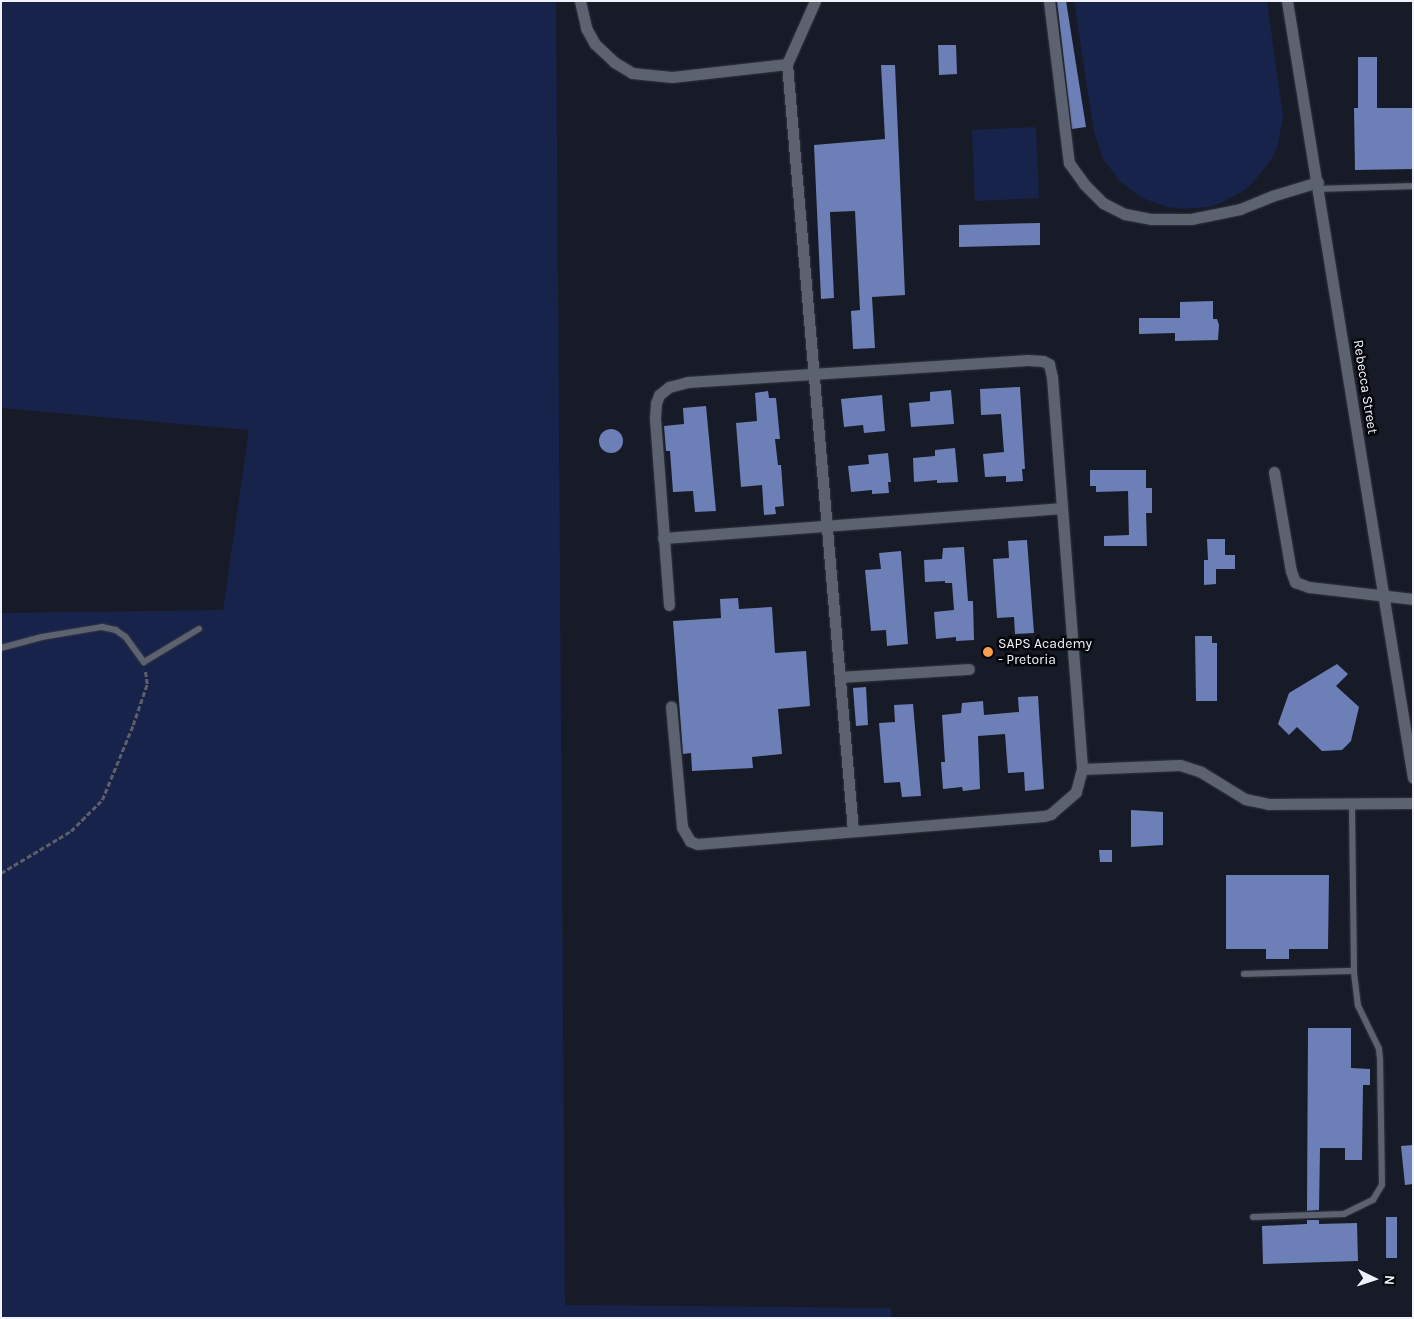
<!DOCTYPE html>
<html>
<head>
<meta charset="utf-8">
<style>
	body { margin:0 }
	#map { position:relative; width:1414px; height:1319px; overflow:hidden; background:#171b27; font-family:Karla,sans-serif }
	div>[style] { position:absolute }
	.green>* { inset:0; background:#18234c }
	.building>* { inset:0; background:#6d7fb7 }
	.round { border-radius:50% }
	.path>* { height:2.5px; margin-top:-1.25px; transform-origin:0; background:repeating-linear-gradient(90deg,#5c5f6a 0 5px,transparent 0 7.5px) }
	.roads { filter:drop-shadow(0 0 1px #33353e) drop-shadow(0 0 1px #33353e) }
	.service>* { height:5.5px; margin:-2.75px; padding:0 2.75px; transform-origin:2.75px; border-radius:2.75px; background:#5d6270 }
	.minor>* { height:11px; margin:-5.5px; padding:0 5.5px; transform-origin:5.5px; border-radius:5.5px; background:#5d6270 }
	.dots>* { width:14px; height:14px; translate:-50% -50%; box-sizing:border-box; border:2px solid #05060b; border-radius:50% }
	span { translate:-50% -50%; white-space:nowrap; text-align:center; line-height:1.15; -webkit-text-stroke:5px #05060b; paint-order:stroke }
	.street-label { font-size:14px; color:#eff2fa }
	.poi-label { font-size:14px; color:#eff2fa }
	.left { translate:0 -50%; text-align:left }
	.frame { position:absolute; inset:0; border:2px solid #eff2fa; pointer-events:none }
	.north { position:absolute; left:1349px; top:1254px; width:50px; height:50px; -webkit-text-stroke:4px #05060b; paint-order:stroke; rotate:94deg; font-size:14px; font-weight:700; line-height:20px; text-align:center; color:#eff2fa }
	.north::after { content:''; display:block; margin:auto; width:18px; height:22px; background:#eff2fa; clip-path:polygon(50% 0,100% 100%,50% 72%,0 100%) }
</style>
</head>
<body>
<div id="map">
	<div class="green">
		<i style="clip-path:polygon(1px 1px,556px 1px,565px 1305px,891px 1308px,891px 1318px,1px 1318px,1px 613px,223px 610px,249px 430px,1px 408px)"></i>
		<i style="clip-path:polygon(1074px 1px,1267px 1px,1283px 117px,1278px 144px,1273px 157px,1256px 179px,1246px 189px,1223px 202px,1209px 207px,1182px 209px,1168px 207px,1142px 198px,1120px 181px,1103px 159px,1094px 132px)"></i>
		<i style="clip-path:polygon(1036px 127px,1039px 198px,975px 201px,972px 130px)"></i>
	</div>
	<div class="building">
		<i style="clip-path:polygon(1057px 1px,1066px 1px,1086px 127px,1072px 129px)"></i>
		<i style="clip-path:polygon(938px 45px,956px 45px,957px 74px,939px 75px)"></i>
		<i style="clip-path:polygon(1358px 57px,1377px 57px,1377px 108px,1413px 108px,1413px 169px,1355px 170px,1354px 108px,1358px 108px)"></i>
		<i style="clip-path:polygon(881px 65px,895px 65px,905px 295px,872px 297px,875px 348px,853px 349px,851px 311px,860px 310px,855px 211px,830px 212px,834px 298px,821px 299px,814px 145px,885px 139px)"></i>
		<i style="clip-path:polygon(1040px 223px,1040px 245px,959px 247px,959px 225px)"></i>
		<i style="clip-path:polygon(1213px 301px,1213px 319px,1217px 319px,1219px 325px,1218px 340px,1175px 341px,1175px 333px,1139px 334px,1139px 318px,1180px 318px,1180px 302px)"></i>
		<i style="clip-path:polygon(1020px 387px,1025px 469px,1022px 469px,1023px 481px,1006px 482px,1006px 476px,985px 477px,983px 454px,1004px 452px,1001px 414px,981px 415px,980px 389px)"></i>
		<i style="clip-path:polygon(951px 390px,954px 424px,911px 427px,909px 403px,930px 401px,930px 392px)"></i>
		<i style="clip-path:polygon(768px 391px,769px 398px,776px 398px,780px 439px,775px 439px,778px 465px,781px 465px,784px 506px,775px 507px,776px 514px,764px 515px,762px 485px,741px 487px,736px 423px,757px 421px,755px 393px)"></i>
		<i style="clip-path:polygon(882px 395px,885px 431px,864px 433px,863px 425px,844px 427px,841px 399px)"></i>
		<i style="clip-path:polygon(706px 406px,716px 511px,695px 512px,693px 491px,673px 492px,670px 451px,666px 451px,664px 426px,684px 424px,683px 408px)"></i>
		<i class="round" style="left:599px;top:429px;width:24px;height:24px"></i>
		<i style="clip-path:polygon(955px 448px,958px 482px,937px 483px,937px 480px,914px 482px,913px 458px,935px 456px,935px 450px)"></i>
		<i style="clip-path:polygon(888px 453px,891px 482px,888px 482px,889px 493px,872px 494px,872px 490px,851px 492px,848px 466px,869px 464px,868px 455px)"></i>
		<i style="clip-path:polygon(1090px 470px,1146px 470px,1146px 488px,1152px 488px,1152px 513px,1146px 513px,1147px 546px,1104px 546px,1104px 536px,1129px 535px,1128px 491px,1096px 492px,1096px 486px,1090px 486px)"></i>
		<i style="clip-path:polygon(1207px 539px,1225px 539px,1225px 555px,1235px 555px,1235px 569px,1216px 569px,1216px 584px,1204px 585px,1204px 560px,1208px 560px)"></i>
		<i style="clip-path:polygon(1027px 540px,1034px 633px,1015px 634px,1014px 617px,997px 618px,993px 559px,1009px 558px,1008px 541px)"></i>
		<i style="clip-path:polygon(964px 547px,968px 601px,973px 601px,974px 640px,956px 641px,956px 637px,936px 639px,934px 612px,954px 610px,952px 583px,945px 583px,945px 581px,925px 582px,924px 560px,942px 559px,943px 548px)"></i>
		<i style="clip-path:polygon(901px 551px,908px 644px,887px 646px,886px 630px,871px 631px,865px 570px,881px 569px,879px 553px)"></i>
		<i style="clip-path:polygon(738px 598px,739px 609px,772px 607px,775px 653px,806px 651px,810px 706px,778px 709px,782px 754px,752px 757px,753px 768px,692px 771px,691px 753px,683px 754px,673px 621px,721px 618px,720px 599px)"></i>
		<i style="clip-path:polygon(1195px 636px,1212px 636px,1212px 643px,1217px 643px,1217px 701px,1196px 701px)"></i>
		<i style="clip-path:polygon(1337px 664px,1348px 674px,1336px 686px,1359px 707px,1351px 741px,1342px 750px,1322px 751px,1297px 727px,1289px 735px,1278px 724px,1289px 693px)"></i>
		<i style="clip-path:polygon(866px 687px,868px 725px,856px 726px,853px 688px)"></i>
		<i style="clip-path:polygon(1038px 696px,1044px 789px,1025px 791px,1024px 772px,1008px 773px,1005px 734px,978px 736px,980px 789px,963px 791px,962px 787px,943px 789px,941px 762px,945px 762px,942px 715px,961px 713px,962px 703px,983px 701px,984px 715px,1019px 712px,1018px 697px)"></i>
		<i style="clip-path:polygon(913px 704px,921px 796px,902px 797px,900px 782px,884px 783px,879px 723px,895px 722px,894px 705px)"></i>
		<i style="clip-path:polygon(1131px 810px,1163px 812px,1163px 845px,1131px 847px)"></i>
		<i style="clip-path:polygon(1099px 850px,1112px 850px,1112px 862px,1100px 862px)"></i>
		<i style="clip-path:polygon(1226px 875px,1329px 875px,1328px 949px,1289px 949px,1289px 959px,1266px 959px,1266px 949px,1226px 949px)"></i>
		<i style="clip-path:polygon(1308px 1028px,1351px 1028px,1351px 1068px,1370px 1069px,1370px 1085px,1363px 1085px,1362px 1160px,1345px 1160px,1345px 1148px,1320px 1148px,1319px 1210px,1307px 1211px)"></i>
		<i style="clip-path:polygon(1413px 1145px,1413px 1184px,1405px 1185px,1401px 1146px)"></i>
		<i style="clip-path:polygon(1386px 1217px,1397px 1217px,1397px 1258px,1386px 1258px)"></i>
		<i style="clip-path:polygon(1307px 1220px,1319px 1220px,1319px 1224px,1357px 1223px,1358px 1261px,1263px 1264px,1262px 1226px,1307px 1224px)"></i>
	</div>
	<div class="path">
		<i style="left:1px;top:873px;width:82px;rotate:-31deg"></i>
		<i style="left:71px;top:831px;width:44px;rotate:-45deg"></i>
		<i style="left:102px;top:800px;width:81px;rotate:-67.5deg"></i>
		<i style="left:133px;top:725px;width:43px;rotate:-71.1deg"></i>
		<i style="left:147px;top:684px;width:14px;rotate:-98deg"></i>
	</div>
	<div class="roads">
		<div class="service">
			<i style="left:1319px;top:189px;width:94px;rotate:-1.8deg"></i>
			<i style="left:1px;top:648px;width:42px;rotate:-15deg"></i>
			<i style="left:42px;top:637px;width:61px;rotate:-9.5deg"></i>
			<i style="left:102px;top:627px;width:14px;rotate:12deg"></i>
			<i style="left:116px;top:630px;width:12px;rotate:35deg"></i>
			<i style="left:126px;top:637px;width:31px;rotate:54deg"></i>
			<i style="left:144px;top:662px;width:64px;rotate:-31deg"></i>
			<i style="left:1244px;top:974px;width:110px;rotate:-1.6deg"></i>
			<i style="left:1253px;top:1217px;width:91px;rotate:-1.9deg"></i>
			<i style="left:1344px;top:1214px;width:32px;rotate:-26deg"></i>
			<i style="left:1373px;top:1200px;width:17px;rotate:-59deg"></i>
			<i style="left:1382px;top:1185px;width:126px;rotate:-90.9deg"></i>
			<i style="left:1380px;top:1059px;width:10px;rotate:-96deg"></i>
			<i style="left:1379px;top:1049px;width:48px;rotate:-116deg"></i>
			<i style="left:1358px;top:1006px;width:35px;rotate:-97deg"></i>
			<i style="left:1354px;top:971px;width:167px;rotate:-90.7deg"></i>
		</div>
		<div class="minor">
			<i style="left:580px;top:1px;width:28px;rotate:77deg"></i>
			<i style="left:586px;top:28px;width:18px;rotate:61deg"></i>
			<i style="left:595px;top:44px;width:26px;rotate:43deg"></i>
			<i style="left:614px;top:62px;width:21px;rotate:31deg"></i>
			<i style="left:632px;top:73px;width:40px;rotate:5.7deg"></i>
			<i style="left:672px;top:77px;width:116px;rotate:-6.4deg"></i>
			<i style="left:815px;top:1px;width:69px;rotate:114deg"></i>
			<i style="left:787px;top:64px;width:769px;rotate:85.08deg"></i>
			<i style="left:1049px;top:1px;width:163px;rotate:83deg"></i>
			<i style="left:1069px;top:163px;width:26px;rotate:54deg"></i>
			<i style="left:1084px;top:184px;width:27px;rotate:45deg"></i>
			<i style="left:1103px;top:203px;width:25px;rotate:27deg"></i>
			<i style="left:1125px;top:214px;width:26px;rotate:11deg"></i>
			<i style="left:1151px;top:219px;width:40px"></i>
			<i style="left:1191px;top:219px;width:50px;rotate:-11.5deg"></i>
			<i style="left:1240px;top:209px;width:35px;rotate:-22deg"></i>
			<i style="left:1272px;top:196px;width:48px;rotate:-16.9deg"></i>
			<i style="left:1287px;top:1px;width:787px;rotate:80.79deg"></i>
			<i style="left:1274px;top:472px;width:100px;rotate:80.3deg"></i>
			<i style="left:1291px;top:571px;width:12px;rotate:70deg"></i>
			<i style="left:1295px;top:582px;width:15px;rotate:20deg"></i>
			<i style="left:1309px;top:587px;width:105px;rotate:6.6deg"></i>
			<i style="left:663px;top:538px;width:399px;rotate:-4.3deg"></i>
			<i style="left:669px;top:605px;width:188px;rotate:-94.3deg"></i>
			<i style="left:655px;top:418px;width:15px;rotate:-86deg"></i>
			<i style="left:656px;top:403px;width:9px;rotate:-69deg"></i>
			<i style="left:659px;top:395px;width:13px;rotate:-39deg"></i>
			<i style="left:669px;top:387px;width:20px;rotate:-15deg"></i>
			<i style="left:688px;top:382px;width:341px;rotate:-3.7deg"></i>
			<i style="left:1028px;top:360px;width:15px;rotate:4deg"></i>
			<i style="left:1043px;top:361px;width:7px;rotate:27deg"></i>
			<i style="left:1049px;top:364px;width:13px;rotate:77deg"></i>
			<i style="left:1052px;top:377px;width:393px;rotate:85.6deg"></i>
			<i style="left:1082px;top:769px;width:24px;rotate:105deg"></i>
			<i style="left:1076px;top:792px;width:33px;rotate:139deg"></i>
			<i style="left:1051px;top:814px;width:7px;rotate:164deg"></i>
			<i style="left:1044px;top:816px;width:348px;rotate:175.4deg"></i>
			<i style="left:697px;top:844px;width:8px;rotate:-157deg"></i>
			<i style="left:690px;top:841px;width:16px;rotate:-120deg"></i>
			<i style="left:682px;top:827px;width:121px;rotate:-95.2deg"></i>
			<i style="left:841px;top:677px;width:128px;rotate:-3.6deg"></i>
			<i style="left:1082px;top:769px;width:98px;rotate:-2.3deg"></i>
			<i style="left:1180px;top:765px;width:22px;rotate:18deg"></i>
			<i style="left:1201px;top:772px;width:52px;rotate:31.5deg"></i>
			<i style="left:1245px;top:799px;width:24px;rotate:12deg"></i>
			<i style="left:1268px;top:804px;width:145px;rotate:-0.4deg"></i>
		</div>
	</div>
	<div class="dots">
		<i style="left:988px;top:652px;background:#fa9f4e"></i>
	</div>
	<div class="street-label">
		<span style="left:1365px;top:387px;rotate:81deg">Rebecca Street</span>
	</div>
	<div class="poi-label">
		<span class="left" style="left:998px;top:652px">SAPS Academy<br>- Pretoria</span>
	</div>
	<div class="frame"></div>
	<div class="north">N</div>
</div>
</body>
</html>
